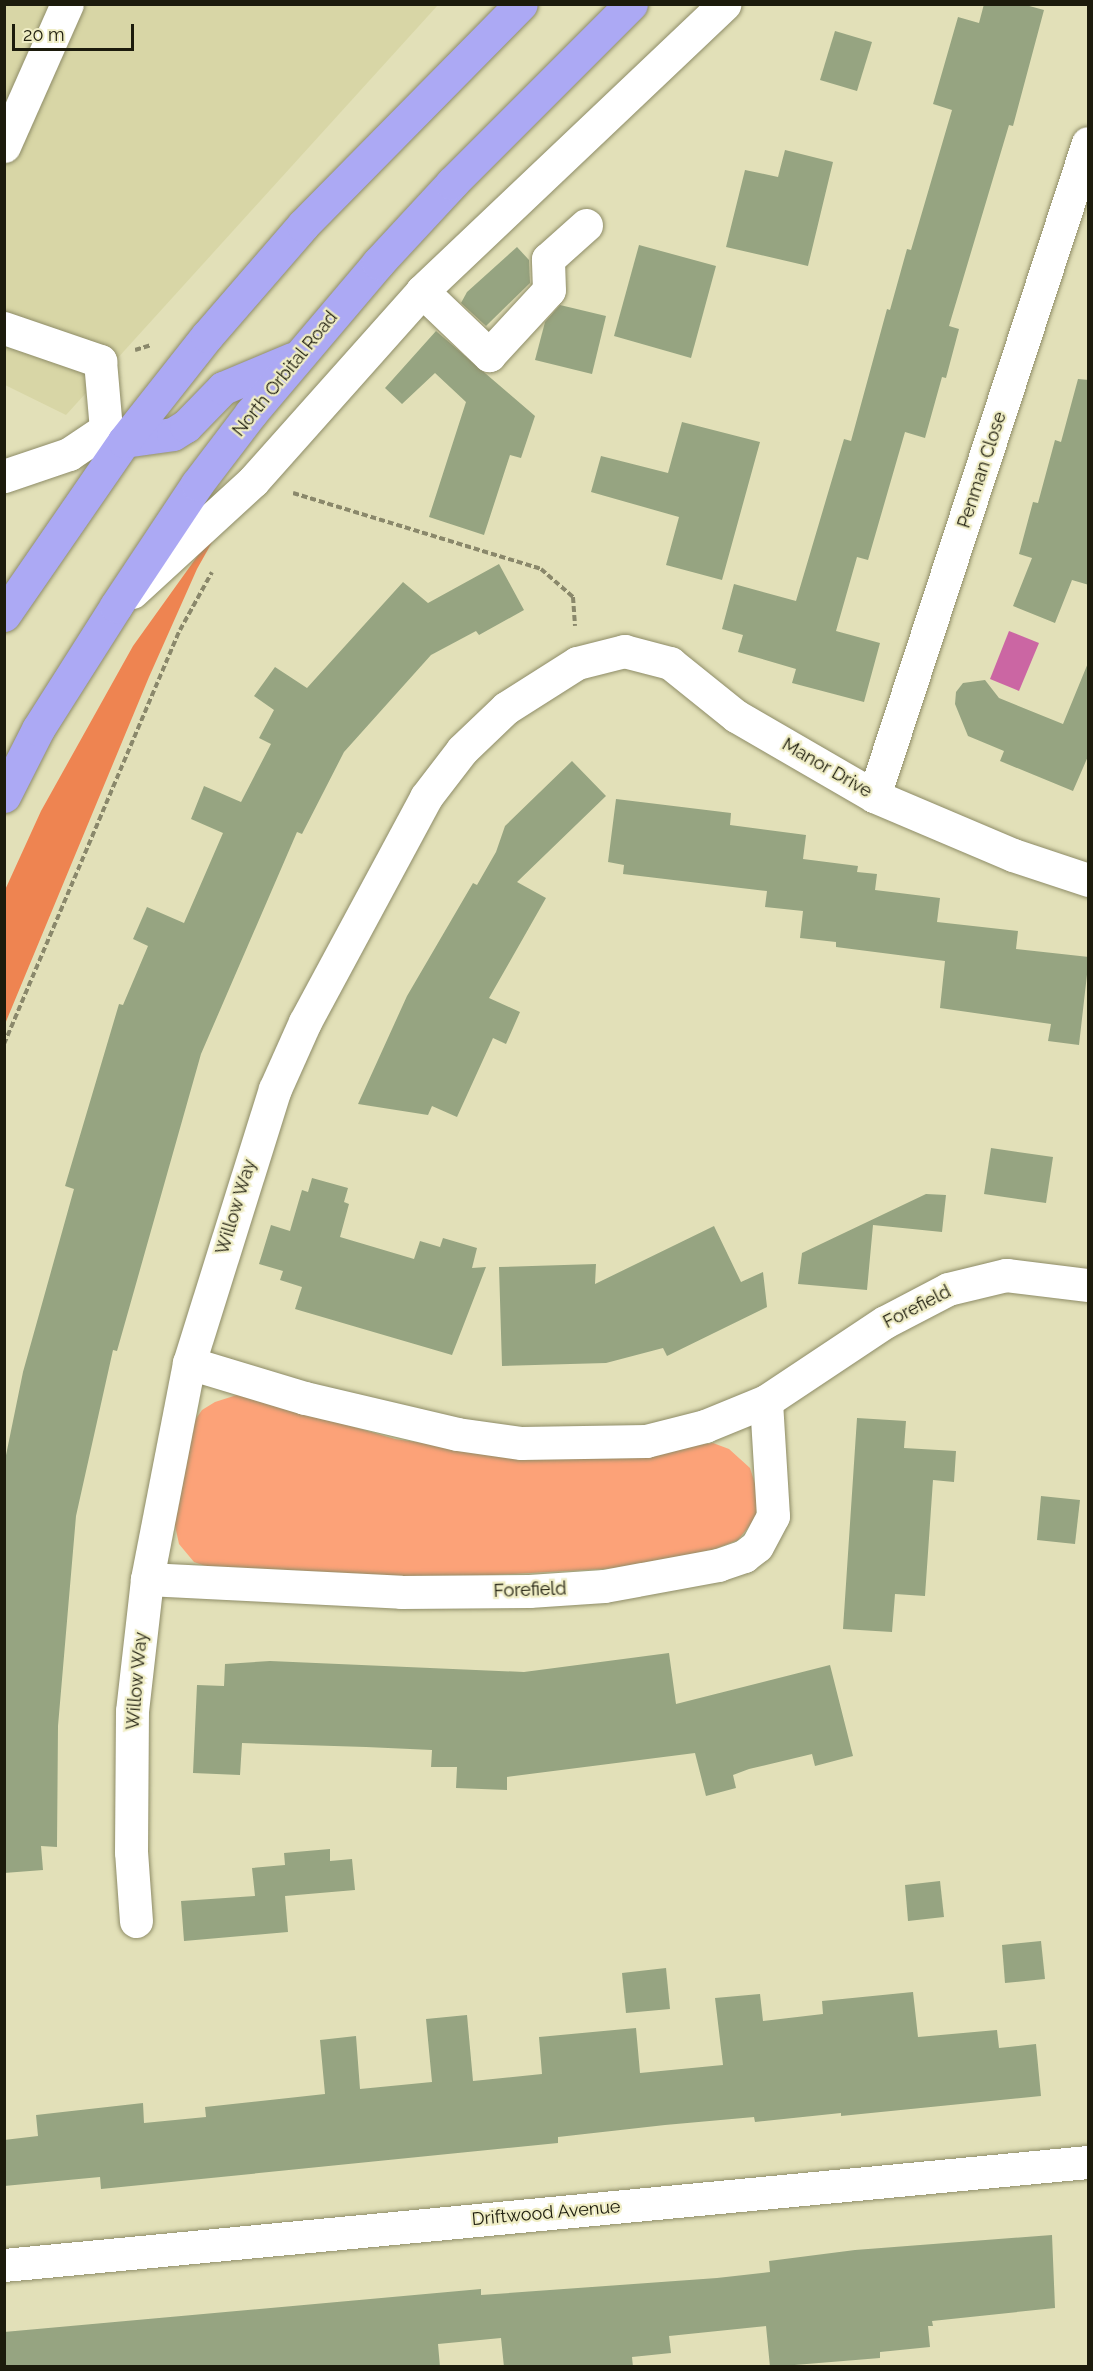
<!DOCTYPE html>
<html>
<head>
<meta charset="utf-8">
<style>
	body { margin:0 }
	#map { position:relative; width:1093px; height:2371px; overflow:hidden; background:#e2e0b8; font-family:Raleway,sans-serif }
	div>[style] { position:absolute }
	.built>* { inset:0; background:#d8d6a6 }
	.green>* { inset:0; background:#fca278 }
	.forest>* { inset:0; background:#ee8451 }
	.water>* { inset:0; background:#cb66a3 }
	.building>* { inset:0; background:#96a481 }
	.path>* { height:4px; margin-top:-2px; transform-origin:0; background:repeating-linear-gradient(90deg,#8a886b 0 6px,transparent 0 9px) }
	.roads { filter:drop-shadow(0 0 2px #8e8c67) drop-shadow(0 0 2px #8e8c67) }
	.minor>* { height:33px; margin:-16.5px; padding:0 16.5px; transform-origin:16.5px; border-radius:16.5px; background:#fff }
	.highway>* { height:33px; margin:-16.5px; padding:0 16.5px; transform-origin:16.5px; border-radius:16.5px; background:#aca9f4 }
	span { translate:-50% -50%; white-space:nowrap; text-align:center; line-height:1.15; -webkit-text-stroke:4.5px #efedc5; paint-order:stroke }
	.street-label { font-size:18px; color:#1c1b0c }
	.frame { position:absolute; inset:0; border:6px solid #1c1b0c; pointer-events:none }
	.scale { position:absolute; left:12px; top:24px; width:122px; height:27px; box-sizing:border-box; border:3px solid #1c1b0c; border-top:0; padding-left:8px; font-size:18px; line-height:21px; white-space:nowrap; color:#1c1b0c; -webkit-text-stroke:4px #efedc5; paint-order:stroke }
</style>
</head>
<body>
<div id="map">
	<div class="built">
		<i style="clip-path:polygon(4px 5px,438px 5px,66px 415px,5px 385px)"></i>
	</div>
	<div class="green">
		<i style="clip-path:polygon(240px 1394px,395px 1439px,521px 1457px,589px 1459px,713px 1443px,729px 1449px,750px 1468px,758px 1493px,756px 1518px,738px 1540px,715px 1549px,639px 1567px,402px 1580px,208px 1567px,194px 1562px,179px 1544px,173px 1516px,193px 1423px,202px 1410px,215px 1402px)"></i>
	</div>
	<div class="forest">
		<i style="clip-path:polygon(229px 512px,197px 569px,149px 677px,5px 1024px,5px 890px,41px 811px,133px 646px)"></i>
	</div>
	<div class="water">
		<i style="clip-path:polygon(1009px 631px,1039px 643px,1019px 691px,990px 679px)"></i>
	</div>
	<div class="building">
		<i style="clip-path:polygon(984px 4px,1022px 4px,1044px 10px,1013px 126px,1009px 125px,949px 326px,959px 329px,946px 378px,942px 377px,925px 438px,905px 432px,868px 560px,857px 557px,836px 631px,880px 643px,864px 702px,792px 683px,796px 669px,738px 652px,743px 635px,722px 629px,734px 584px,796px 601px,844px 439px,851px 441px,887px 309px,890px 310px,907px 249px,911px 250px,952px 110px,933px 104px,958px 17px,979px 23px)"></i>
		<i style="clip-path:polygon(835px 31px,872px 42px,857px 91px,820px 80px)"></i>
		<i style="clip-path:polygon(785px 150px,833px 162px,808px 266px,726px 247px,745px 170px,778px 177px)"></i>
		<i style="clip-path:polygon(639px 245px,716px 266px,691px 358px,614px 336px)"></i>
		<i style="clip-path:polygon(517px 247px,529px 260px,530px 283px,486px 326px,461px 303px,467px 292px)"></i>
		<i style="clip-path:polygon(560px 305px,606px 316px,592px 374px,535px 360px,545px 322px)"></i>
		<i style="clip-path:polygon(436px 331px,535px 416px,521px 458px,510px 455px,484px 535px,429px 517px,466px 402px,435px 373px,402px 404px,385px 388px)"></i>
		<i style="clip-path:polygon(1078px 379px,1089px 380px,1089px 585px,1072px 580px,1055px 623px,1013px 606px,1032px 558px,1019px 554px,1033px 502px,1038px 503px,1055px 440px,1061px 442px)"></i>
		<i style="clip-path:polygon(682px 422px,760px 442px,722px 580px,666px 565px,679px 517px,591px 492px,601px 456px,668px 473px)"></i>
		<i style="clip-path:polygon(499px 564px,524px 610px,479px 635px,476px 631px,431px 655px,344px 752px,302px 834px,297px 832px,201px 1054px,117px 1351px,113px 1350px,76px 1516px,58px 1726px,57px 1847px,41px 1846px,43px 1870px,4px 1873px,4px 1465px,23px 1372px,74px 1189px,65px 1186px,119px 1004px,123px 1005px,148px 946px,133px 939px,147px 907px,184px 923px,223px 833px,191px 819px,204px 786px,241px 802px,271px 744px,259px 738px,274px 710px,254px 696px,275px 667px,307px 688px,403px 582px,428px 603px)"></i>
		<i style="clip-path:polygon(1088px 663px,1089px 754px,1073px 791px,1000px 761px,1004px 751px,968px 736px,955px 704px,956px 692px,963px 683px,985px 680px,999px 698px,1063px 724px)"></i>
		<i style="clip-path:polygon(572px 761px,606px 796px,517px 882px,546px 898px,489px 998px,520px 1012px,506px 1044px,493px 1038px,457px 1117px,432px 1106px,428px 1115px,358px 1104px,407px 996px,473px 883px,477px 885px,496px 852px,505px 826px)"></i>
		<i style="clip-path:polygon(616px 799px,731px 813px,730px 825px,806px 835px,803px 859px,858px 866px,857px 872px,877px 874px,875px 890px,940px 898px,937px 922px,1018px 931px,1016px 949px,1089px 957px,1079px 1045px,1048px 1041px,1051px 1024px,940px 1008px,945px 961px,836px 947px,836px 942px,800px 938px,803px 911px,765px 907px,767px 891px,623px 874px,624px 865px,608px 862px)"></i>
		<i style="clip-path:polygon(991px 1148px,1053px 1157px,1046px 1203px,984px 1194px)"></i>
		<i style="clip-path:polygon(312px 1178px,348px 1188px,344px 1202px,349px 1204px,340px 1237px,414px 1259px,420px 1241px,440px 1247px,443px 1238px,477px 1248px,472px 1268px,486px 1267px,452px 1355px,295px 1309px,302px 1287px,280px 1280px,283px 1271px,259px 1264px,271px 1225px,290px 1231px,302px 1190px,308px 1192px)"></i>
		<i style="clip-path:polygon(926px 1194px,946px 1195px,942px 1232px,873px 1225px,867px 1290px,798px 1284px,802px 1253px)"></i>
		<i style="clip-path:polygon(714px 1226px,741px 1282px,763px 1272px,767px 1307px,667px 1356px,663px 1348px,606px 1363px,502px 1366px,499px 1267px,596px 1264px,595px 1284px)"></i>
		<i style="clip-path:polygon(857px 1418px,906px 1421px,904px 1448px,956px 1451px,954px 1482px,933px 1480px,925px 1596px,895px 1594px,892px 1632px,843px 1629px)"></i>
		<i style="clip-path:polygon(1041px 1496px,1080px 1500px,1075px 1544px,1037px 1540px)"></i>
		<i style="clip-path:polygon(669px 1653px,676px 1704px,830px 1665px,853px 1756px,815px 1766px,812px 1754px,749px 1769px,733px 1775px,736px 1788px,706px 1796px,695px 1753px,507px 1777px,507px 1790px,456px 1788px,457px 1767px,431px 1767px,432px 1750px,366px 1747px,242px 1743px,240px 1775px,193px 1773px,197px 1685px,224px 1686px,225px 1664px,270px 1661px,524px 1672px)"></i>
		<i style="clip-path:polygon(330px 1849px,330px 1861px,352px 1859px,355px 1890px,285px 1896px,288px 1932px,184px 1941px,181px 1901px,255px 1896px,252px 1868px,285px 1865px,284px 1853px)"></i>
		<i style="clip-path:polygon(940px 1881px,944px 1917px,908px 1921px,905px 1885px)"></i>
		<i style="clip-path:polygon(1041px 1941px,1045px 1979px,1005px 1983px,1002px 1945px)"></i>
		<i style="clip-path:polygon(666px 1968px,670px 2009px,626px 2013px,622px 1973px)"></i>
		<i style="clip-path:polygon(913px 1992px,918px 2037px,997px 2030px,999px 2048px,1036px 2044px,1041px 2096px,841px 2116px,841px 2113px,755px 2122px,754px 2117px,665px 2125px,558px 2137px,558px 2143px,101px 2189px,100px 2177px,4px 2186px,4px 2140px,38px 2136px,36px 2115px,143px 2103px,144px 2123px,206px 2117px,205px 2107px,325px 2094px,320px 2040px,356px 2036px,360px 2089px,432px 2082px,426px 2019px,467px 2015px,473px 2081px,542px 2074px,539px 2037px,636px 2028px,640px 2073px,723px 2065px,715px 1998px,760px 1994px,763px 2021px,823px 2014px,822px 2001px)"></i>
		<i style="clip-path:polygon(1052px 2235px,1055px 2308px,932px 2321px,933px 2326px,928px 2326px,930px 2347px,880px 2352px,880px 2358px,770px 2367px,766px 2326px,669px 2336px,671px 2353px,632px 2357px,633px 2367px,504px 2367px,501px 2338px,438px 2344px,440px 2367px,4px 2367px,4px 2332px,481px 2289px,481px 2295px,717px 2278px,770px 2272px,769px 2261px,855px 2250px)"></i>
	</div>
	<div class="path">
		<i style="left:135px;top:350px;width:17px;rotate:-17deg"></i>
		<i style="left:293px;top:493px;width:259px;rotate:17deg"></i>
		<i style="left:541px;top:569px;width:43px;rotate:41.2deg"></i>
		<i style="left:573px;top:597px;width:29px;rotate:86deg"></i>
		<i style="left:4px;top:1044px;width:450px;rotate:-67deg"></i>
		<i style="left:180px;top:630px;width:66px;rotate:-61.1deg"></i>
	</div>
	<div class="roads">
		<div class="minor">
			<i style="left:4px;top:146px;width:155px;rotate:-66.1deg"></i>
			<i style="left:422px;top:291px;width:93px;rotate:43.7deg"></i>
			<i style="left:489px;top:355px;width:88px;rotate:-47.3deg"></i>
			<i style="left:549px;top:290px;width:31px;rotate:-92deg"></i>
			<i style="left:548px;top:259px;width:51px;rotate:-41.8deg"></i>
			<i style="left:4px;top:328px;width:102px;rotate:19deg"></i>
			<i style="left:100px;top:361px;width:68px;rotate:85deg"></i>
			<i style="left:106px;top:429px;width:22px;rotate:34deg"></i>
			<i style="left:4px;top:476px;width:69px;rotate:-18.7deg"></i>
			<i style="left:69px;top:454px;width:45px;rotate:-34deg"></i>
			<i style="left:132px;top:592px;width:164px;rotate:-42.5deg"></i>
			<i style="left:253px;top:481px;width:254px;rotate:-48.3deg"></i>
			<i style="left:422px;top:291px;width:417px;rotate:-43.5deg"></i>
			<i style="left:874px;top:796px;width:687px;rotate:-71.86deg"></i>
			<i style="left:189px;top:1363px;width:121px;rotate:16.8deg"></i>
			<i style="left:305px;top:1398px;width:156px;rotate:13.3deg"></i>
			<i style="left:457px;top:1434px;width:65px;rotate:8deg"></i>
			<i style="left:521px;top:1443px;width:125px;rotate:-0.9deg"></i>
			<i style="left:646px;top:1441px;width:61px;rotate:-14.3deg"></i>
			<i style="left:705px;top:1426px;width:66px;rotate:-22.3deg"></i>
			<i style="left:766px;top:1401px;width:143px;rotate:-33.6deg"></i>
			<i style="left:885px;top:1322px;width:71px;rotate:-27.6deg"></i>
			<i style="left:948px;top:1289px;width:60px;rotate:-13.6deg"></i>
			<i style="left:1006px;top:1275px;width:83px;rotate:7deg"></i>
			<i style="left:147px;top:1579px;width:254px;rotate:2.9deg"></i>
			<i style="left:401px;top:1592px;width:128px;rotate:-0.4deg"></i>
			<i style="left:529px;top:1591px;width:75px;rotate:-3.8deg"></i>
			<i style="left:604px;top:1586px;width:116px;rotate:-10.4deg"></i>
			<i style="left:718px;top:1565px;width:28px;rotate:-19deg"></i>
			<i style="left:744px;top:1556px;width:16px;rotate:-38deg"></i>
			<i style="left:757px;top:1546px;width:34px;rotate:-62deg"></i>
			<i style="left:773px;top:1516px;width:115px;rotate:-93.5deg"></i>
			<i style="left:136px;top:1921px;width:69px;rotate:-94.1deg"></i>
			<i style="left:131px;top:1852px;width:141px;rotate:-89.6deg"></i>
			<i style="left:132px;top:1711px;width:133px;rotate:-83.5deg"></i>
			<i style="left:147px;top:1579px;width:220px;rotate:-79deg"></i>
			<i style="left:189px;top:1363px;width:287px;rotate:-72.6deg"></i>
			<i style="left:275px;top:1089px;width:73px;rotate:-65.9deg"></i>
			<i style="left:305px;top:1022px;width:255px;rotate:-61.7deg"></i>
			<i style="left:426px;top:797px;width:59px;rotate:-52.5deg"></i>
			<i style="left:462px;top:750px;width:61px;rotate:-43.7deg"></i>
			<i style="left:506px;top:708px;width:84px;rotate:-32.4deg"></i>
			<i style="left:577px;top:663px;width:49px;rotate:-14.3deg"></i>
			<i style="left:624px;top:651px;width:48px;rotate:14.6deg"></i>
			<i style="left:670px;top:663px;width:85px;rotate:38.8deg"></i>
			<i style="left:736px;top:716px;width:160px;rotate:30.1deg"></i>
			<i style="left:874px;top:796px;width:151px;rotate:23deg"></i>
			<i style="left:1013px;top:855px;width:79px;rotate:18.4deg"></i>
			<i style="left:4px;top:2265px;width:1089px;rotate:-5.43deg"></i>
		</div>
		<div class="highway">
			<i style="left:124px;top:441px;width:49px;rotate:-8.1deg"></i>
			<i style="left:173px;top:434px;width:15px;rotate:-32deg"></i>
			<i style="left:186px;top:426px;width:53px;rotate:-45.8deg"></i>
			<i style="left:223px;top:388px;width:75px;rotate:-22.8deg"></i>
			<i style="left:4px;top:615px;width:211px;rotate:-55.4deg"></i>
			<i style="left:124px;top:441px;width:134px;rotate:-51.7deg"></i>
			<i style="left:207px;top:336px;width:147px;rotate:-49.1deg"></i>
			<i style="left:303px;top:225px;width:310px;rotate:-45.4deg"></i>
			<i style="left:4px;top:796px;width:75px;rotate:-63.1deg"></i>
			<i style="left:38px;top:729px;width:146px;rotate:-57.6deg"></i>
			<i style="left:116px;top:606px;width:146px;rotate:-56.4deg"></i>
			<i style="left:197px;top:484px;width:89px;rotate:-52.7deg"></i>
			<i style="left:251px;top:413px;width:197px;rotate:-49.7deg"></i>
			<i style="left:378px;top:263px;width:109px;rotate:-47.2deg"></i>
			<i style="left:452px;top:183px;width:253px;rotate:-45deg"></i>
		</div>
	</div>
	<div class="street-label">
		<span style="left:285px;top:374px;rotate:-51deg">North Orbital Road</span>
		<span style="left:982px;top:470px;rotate:-72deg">Penman Close</span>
		<span style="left:827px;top:768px;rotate:30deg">Manor Drive</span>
		<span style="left:236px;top:1207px;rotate:-73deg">Willow Way</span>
		<span style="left:917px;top:1307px;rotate:-27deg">Forefield</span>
		<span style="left:530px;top:1590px;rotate:-2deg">Forefield</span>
		<span style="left:137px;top:1681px;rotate:-85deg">Willow Way</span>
		<span style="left:546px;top:2213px;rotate:-5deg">Driftwood Avenue</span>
	</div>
	<div class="frame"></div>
	<div class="scale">20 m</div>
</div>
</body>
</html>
